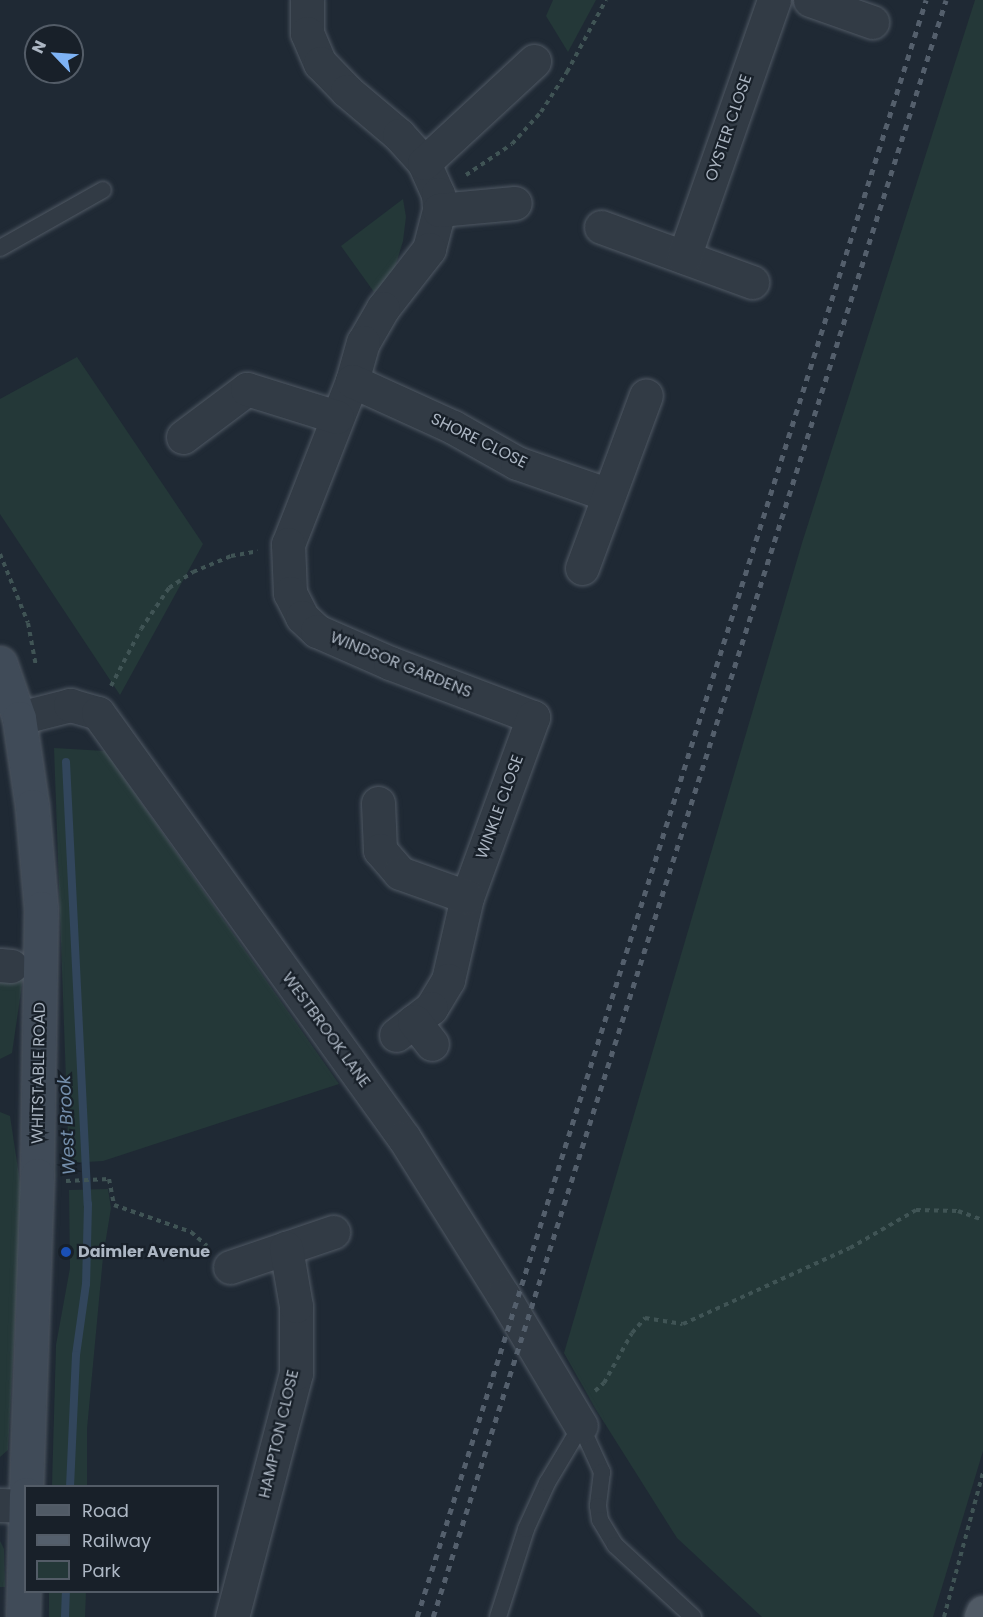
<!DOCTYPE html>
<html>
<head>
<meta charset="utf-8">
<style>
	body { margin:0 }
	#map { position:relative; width:983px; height:1617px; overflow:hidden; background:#1f2934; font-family:Poppins,sans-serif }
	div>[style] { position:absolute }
	.green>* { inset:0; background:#243838 }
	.stream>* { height:8px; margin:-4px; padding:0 4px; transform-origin:4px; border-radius:4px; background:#32465c }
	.path>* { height:4px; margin-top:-2px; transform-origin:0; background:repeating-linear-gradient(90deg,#405455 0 4.5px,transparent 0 9px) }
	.roads { filter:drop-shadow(0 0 2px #505964) drop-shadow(0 0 2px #505964) }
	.lane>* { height:16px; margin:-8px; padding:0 8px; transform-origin:8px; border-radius:8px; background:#323b45 }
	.street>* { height:33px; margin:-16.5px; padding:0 16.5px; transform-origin:16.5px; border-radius:16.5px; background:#323b45 }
	.secondary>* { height:33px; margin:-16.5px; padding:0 16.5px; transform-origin:16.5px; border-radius:16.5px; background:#404b58 }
	.primary>* { height:33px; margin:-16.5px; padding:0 16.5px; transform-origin:16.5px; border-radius:16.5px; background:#505a65 }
	.rail>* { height:4.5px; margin-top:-2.25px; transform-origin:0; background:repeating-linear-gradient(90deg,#545f6c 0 6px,transparent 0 12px) }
	.dots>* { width:16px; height:16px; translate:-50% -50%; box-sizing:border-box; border:3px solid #182029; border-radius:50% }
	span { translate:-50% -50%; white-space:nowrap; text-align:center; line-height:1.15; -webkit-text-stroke:4.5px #182029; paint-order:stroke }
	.street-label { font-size:16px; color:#acb6c3 }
	.poi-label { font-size:16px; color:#acb6c3; font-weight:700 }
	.left { translate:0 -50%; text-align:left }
	.water-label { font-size:18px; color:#748eab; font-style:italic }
	.legend { position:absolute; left:24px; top:1485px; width:195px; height:108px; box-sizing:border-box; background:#182029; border:2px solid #535c67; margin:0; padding:8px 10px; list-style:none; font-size:18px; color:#acb6c3 }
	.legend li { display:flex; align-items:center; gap:12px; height:30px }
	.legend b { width:30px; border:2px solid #535c67 }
	.north { position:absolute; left:24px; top:24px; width:60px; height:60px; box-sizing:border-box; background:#182029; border:2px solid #535c67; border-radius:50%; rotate:295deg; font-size:16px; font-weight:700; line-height:24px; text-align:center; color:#acb6c3 }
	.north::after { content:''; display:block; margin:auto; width:21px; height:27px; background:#7eb3f5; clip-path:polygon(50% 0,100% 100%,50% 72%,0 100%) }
</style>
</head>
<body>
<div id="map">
	<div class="green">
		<i style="clip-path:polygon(553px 0,596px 0,568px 52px,546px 16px)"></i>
		<i style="clip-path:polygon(975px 0,983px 0,983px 1451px,933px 1617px,762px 1617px,677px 1538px,595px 1408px,564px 1353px,802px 543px)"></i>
		<i style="clip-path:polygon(403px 199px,406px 217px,403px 241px,393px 274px,374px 292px,341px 246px)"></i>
		<i style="clip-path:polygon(77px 357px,203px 544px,120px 695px,0 514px,0 399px)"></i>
		<i style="clip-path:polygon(54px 748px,105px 751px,339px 1084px,103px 1161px,69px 1163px)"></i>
		<i style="clip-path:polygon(0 968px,24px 971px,12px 1053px,0 1059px)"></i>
		<i style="clip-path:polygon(0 1112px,10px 1116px,22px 1195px,8px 1450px,0 1457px)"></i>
		<i style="clip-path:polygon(108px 1189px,111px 1208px,103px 1257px,87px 1429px,87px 1486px,52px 1486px,56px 1345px,70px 1268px,69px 1190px)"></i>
		<i style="clip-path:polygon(0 1541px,4px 1549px,5px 1587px,0 1587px)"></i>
		<i style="clip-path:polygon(49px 1592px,86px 1592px,85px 1617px,49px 1617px)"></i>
	</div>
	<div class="stream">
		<i style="left:66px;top:762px;width:443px;rotate:87.2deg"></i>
		<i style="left:88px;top:1204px;width:80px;rotate:91.4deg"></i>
		<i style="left:86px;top:1284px;width:72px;rotate:98deg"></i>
		<i style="left:76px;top:1355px;width:131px;rotate:92.6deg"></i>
		<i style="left:65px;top:1617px;width:25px;rotate:-88deg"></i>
	</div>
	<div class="path">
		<i style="left:466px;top:175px;width:55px;rotate:-34deg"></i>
		<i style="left:512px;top:144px;width:43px;rotate:-47.8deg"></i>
		<i style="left:541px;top:112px;width:48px;rotate:-57deg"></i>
		<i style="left:567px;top:72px;width:82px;rotate:-61.6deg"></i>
		<i style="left:0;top:554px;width:74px;rotate:67.9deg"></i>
		<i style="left:28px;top:623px;width:44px;rotate:79.5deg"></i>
		<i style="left:111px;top:686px;width:64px;rotate:-62.2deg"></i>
		<i style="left:141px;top:629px;width:50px;rotate:-55.7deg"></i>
		<i style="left:169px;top:588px;width:29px;rotate:-34deg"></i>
		<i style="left:193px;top:572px;width:41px;rotate:-22.8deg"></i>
		<i style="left:231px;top:556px;width:27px;rotate:-10deg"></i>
		<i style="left:66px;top:1181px;width:43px;rotate:-2.7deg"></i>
		<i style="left:109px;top:1179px;width:26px;rotate:79deg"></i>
		<i style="left:114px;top:1205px;width:82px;rotate:19.3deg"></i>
		<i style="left:191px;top:1232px;width:21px;rotate:41deg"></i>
		<i style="left:595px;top:1391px;width:12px;rotate:-42deg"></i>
		<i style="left:604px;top:1383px;width:57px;rotate:-60.8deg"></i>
		<i style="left:632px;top:1333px;width:20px;rotate:-49deg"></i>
		<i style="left:645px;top:1318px;width:38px;rotate:9deg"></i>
		<i style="left:683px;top:1324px;width:183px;rotate:-24.5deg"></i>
		<i style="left:850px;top:1248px;width:76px;rotate:-29.9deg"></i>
		<i style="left:916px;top:1210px;width:42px;rotate:1.4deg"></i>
		<i style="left:958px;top:1211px;width:27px;rotate:20deg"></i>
		<i style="left:944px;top:1617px;width:150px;rotate:-74.9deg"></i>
	</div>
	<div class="roads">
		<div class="lane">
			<i style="left:0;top:248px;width:118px;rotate:-29.4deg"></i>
			<i style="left:581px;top:1426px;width:51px;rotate:65.5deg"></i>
			<i style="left:602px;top:1472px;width:34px;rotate:97deg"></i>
			<i style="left:598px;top:1506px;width:14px;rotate:82deg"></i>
			<i style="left:600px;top:1520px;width:29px;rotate:59deg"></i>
			<i style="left:615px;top:1545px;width:106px;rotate:42.7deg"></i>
			<i style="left:498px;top:1617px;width:92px;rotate:-72.3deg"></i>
			<i style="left:526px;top:1529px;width:51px;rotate:-65.5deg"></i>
			<i style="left:547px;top:1483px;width:66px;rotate:-59.2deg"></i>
		</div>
		<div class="street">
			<i style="left:307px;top:0;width:33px;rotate:90deg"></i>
			<i style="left:307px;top:33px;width:33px;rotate:67deg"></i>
			<i style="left:320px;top:63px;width:39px;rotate:46deg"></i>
			<i style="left:347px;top:91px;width:68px;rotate:40.2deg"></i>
			<i style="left:399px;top:135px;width:38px;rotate:48deg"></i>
			<i style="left:424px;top:163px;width:34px;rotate:66deg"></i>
			<i style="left:438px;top:194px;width:16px;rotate:86deg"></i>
			<i style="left:439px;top:210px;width:40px;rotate:104.4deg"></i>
			<i style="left:429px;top:249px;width:75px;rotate:127.9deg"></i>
			<i style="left:383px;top:308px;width:39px;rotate:120deg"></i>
			<i style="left:363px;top:342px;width:41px;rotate:105.8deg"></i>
			<i style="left:352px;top:381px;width:175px;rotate:111.4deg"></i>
			<i style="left:288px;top:544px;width:49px;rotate:87.7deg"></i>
			<i style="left:290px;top:593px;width:27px;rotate:63deg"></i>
			<i style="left:302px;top:617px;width:21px;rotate:43deg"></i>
			<i style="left:317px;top:631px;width:80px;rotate:23.7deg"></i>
			<i style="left:390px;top:663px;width:153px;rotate:20.7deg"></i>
			<i style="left:533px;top:717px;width:192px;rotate:110.1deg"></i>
			<i style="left:467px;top:897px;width:85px;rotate:102.9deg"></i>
			<i style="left:448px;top:980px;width:33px;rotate:121deg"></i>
			<i style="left:431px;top:1008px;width:44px;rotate:142.4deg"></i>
			<i style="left:810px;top:0;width:66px;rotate:19.5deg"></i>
			<i style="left:424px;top:163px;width:150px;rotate:-42.8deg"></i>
			<i style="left:439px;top:210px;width:76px;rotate:-5.3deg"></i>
			<i style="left:601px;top:227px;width:161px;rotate:20deg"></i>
			<i style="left:684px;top:257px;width:272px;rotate:-70.7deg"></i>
			<i style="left:352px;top:381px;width:111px;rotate:24.5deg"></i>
			<i style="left:453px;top:427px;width:73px;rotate:29.4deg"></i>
			<i style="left:517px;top:463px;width:97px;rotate:19.2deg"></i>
			<i style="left:183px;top:437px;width:80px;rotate:-36.9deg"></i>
			<i style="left:247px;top:389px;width:94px;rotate:17.3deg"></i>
			<i style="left:582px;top:568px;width:184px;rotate:-69.7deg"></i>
			<i style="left:19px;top:718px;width:53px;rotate:-14.3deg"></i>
			<i style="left:70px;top:705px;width:29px;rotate:16deg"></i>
			<i style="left:98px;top:713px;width:524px;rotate:54.25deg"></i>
			<i style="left:404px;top:1138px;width:186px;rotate:57.8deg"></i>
			<i style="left:503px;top:1295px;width:152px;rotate:59.2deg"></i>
			<i style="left:378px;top:803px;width:47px;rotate:87.6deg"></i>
			<i style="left:380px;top:850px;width:30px;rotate:49deg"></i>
			<i style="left:400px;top:873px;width:71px;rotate:19.7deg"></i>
			<i style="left:0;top:965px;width:11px;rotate:5deg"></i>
			<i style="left:414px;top:1021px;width:29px;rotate:52deg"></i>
			<i style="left:230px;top:1267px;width:109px;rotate:-18.8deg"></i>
			<i style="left:0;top:1505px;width:25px;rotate:2deg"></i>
			<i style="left:232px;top:1617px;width:252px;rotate:-75.3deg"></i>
			<i style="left:296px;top:1373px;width:67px;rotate:-90deg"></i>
			<i style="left:296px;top:1306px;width:59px;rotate:-99.8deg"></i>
		</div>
		<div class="secondary">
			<i style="left:0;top:663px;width:58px;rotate:70.9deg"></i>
			<i style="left:19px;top:718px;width:89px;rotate:81.6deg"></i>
			<i style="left:32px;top:806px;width:102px;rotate:85deg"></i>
			<i style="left:41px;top:908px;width:267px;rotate:90.9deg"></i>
			<i style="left:37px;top:1175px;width:311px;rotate:92deg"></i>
			<i style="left:23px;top:1617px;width:123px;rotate:-88.6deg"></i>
		</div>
		<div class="primary">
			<i style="left:981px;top:1617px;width:5px;rotate:-68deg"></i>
		</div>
	</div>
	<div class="rail">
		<i style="left:417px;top:1617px;width:1695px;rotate:-72.53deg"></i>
		<i style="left:433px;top:1617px;width:1696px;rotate:-72.4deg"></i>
	</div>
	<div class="dots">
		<i style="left:66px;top:1252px;background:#1a4fb4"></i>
	</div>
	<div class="street-label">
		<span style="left:729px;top:128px;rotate:-71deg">OYSTER CLOSE</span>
		<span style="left:479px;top:441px;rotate:26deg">SHORE CLOSE</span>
		<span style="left:401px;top:665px;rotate:22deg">WINDSOR GARDENS</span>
		<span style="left:500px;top:807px;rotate:-70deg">WINKLE CLOSE</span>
		<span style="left:326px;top:1030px;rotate:54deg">WESTBROOK LANE</span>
		<span style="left:39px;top:1073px;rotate:-89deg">WHITSTABLE ROAD</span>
		<span style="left:279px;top:1434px;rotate:-77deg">HAMPTON CLOSE</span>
	</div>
	<div class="poi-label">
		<span class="left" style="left:78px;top:1252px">Daimler Avenue</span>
	</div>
	<div class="water-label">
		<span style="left:67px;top:1125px;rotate:-93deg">West Brook</span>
	</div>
	<ul class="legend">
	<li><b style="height:8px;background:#505a65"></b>Road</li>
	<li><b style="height:8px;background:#545f6c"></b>Railway</li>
	<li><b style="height:16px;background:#243838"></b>Park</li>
	</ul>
	<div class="north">N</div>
</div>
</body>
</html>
